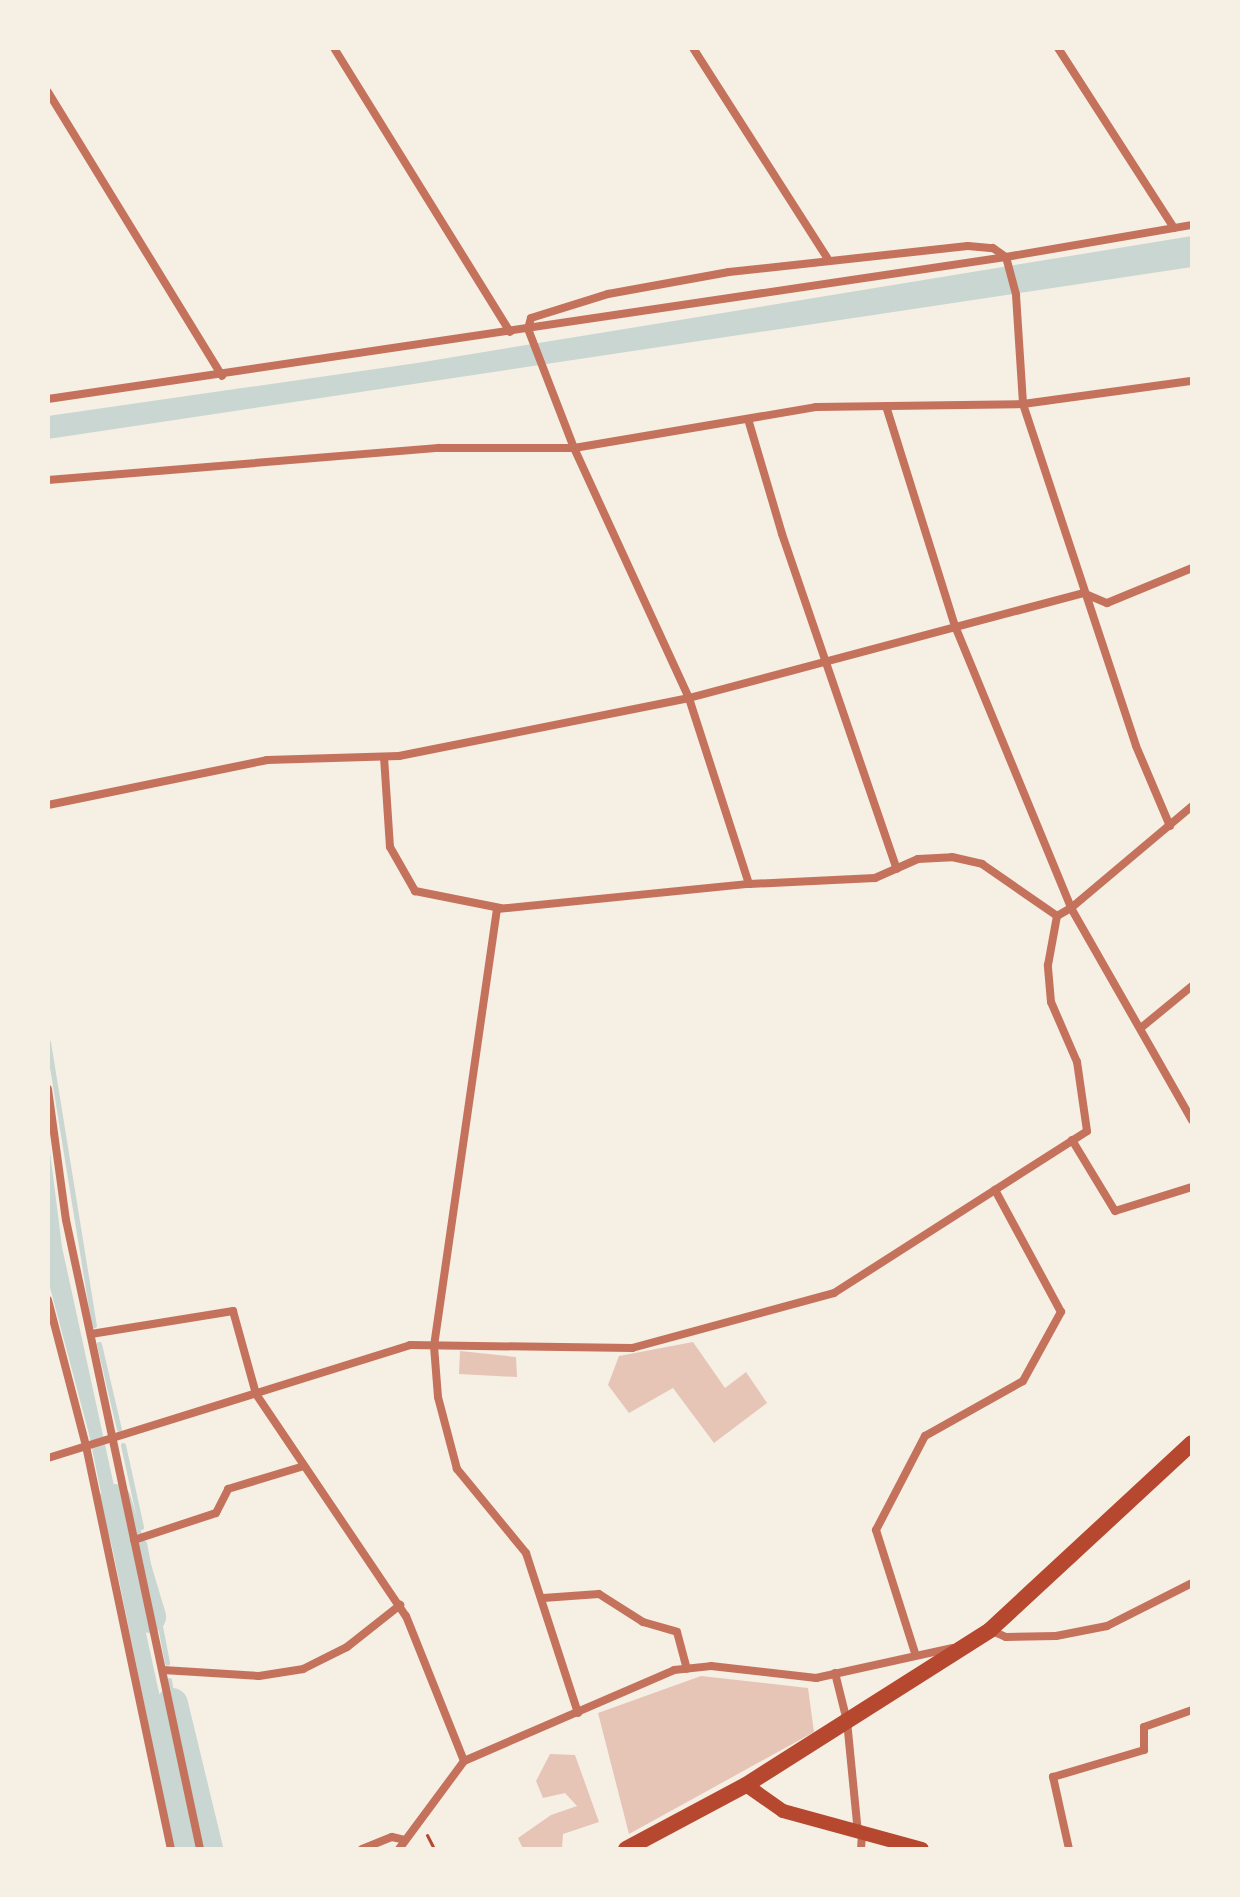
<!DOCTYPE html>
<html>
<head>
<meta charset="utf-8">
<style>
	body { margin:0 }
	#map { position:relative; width:1240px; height:1897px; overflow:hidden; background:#f6efe4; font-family:Georgia,serif }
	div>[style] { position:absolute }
	.water>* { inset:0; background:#c9d6d2 }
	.stream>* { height:5px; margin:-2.5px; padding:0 2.5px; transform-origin:2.5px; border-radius:2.5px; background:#c9d6d2 }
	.river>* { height:32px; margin:-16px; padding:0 16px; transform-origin:16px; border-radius:16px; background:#c9d6d2 }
	.building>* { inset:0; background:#e6c5b7 }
	.path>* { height:3px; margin:-1.5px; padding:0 1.5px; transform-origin:1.5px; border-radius:1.5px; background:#b5482f }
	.minor>* { height:8px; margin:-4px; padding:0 4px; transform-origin:4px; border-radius:4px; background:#c5725c }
	.secondary>* { height:14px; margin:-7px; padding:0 7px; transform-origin:7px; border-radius:7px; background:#b5482f }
	.trunk>* { height:16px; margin:-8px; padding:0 8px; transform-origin:8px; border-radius:8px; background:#b5482f }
	span { translate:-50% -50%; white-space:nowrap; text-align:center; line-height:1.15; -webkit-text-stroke:8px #f6efe4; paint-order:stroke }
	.frame { position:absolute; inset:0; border:50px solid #f6efe4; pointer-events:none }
</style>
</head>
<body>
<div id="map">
	<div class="water">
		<i style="clip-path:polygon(1192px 236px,1192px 267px,48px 439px,48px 416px,417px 363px)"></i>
		<i style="clip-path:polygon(48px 1136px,62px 1247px,193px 1849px,174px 1849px,89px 1434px,48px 1280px)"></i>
	</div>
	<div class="stream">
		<i style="left:48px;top:1042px;width:287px;rotate:80.8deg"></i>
		<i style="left:99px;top:1344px;width:87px;rotate:76.8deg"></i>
		<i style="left:123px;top:1445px;width:84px;rotate:77.6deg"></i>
		<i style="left:144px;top:1543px;width:122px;rotate:79.1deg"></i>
		<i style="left:169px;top:1680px;width:24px;rotate:81deg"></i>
	</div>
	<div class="river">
		<i style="left:115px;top:1500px;width:122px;rotate:73.3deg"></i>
		<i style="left:172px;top:1704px;width:149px;rotate:76.4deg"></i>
	</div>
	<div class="building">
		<i style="clip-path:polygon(693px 1342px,725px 1388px,746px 1372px,767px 1403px,714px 1443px,673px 1388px,629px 1413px,608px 1385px,619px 1356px)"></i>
		<i style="clip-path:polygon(460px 1351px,516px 1357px,517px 1377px,459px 1374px)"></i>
		<i style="clip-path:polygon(701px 1676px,808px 1688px,814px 1732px,629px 1834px,598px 1713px)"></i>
		<i style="clip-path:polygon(550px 1754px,575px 1755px,599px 1822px,563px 1834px,562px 1849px,523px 1849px,518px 1838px,551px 1815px,577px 1806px,565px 1793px,543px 1798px,536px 1781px)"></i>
	</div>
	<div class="path">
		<i style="left:427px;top:1835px;width:16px;rotate:63deg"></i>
	</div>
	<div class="minor">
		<i style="left:334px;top:48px;width:334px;rotate:58.2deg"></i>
		<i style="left:693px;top:48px;width:250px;rotate:57.4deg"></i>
		<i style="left:1058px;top:48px;width:214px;rotate:57.2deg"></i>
		<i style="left:48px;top:92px;width:333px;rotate:58.5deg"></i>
		<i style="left:48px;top:399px;width:968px;rotate:-8.43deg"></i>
		<i style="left:1006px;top:257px;width:189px;rotate:-9.8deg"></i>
		<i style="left:886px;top:406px;width:231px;rotate:72.6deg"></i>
		<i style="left:955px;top:626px;width:305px;rotate:67.6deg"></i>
		<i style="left:1071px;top:908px;width:158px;rotate:-40.1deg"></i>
		<i style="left:748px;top:419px;width:120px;rotate:73.5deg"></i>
		<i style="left:782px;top:534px;width:354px;rotate:71.1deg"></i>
		<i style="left:48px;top:480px;width:392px;rotate:-4.7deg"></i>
		<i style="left:439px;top:448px;width:135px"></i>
		<i style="left:574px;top:448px;width:245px;rotate:-9.6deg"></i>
		<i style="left:816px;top:407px;width:207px;rotate:-0.8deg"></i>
		<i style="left:1023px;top:404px;width:171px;rotate:-7.8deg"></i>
		<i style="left:384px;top:757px;width:90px;rotate:86.2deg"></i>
		<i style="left:390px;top:847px;width:51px;rotate:60.4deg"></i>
		<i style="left:415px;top:891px;width:87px;rotate:11.3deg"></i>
		<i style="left:48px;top:805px;width:224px;rotate:-11.6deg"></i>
		<i style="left:267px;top:760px;width:132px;rotate:-1.7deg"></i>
		<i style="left:399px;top:756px;width:296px;rotate:-11.3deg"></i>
		<i style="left:689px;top:698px;width:408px;rotate:-14.9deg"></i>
		<i style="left:1083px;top:593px;width:26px;rotate:23deg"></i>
		<i style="left:1107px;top:603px;width:92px;rotate:-22.4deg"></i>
		<i style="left:749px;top:884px;width:195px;rotate:-107.9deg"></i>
		<i style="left:689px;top:698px;width:275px;rotate:-114.7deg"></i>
		<i style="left:574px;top:448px;width:128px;rotate:-111.1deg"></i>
		<i style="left:528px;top:329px;width:11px;rotate:-75deg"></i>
		<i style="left:531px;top:318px;width:81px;rotate:-17.3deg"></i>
		<i style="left:608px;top:294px;width:123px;rotate:-10.3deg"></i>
		<i style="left:729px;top:272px;width:240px;rotate:-6.2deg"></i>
		<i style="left:968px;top:246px;width:25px;rotate:5deg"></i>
		<i style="left:993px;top:248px;width:16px;rotate:35deg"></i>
		<i style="left:1006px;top:257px;width:39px;rotate:75deg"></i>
		<i style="left:1016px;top:295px;width:109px;rotate:86.3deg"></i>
		<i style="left:1023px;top:404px;width:360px;rotate:71.7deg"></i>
		<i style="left:1136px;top:746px;width:87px;rotate:67deg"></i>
		<i style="left:1142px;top:1027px;width:65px;rotate:-39.4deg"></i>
		<i style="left:48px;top:1089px;width:132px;rotate:82.2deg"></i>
		<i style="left:66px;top:1220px;width:643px;rotate:77.97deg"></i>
		<i style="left:1072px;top:1140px;width:83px;rotate:58.8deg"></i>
		<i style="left:1115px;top:1211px;width:81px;rotate:-17.3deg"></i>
		<i style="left:48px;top:1300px;width:151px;rotate:75.4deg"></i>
		<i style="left:86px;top:1446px;width:412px;rotate:78.1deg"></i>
		<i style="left:91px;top:1334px;width:144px;rotate:-9.2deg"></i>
		<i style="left:233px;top:1311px;width:86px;rotate:74.5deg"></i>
		<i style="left:256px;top:1394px;width:268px;rotate:56deg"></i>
		<i style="left:406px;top:1616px;width:156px;rotate:68.2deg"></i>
		<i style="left:48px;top:1458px;width:379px;rotate:-17.3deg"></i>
		<i style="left:410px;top:1345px;width:222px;rotate:0.8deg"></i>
		<i style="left:632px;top:1348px;width:209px;rotate:-15.2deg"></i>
		<i style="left:834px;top:1293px;width:300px;rotate:-32.6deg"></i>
		<i style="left:1087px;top:1131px;width:70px;rotate:-98.2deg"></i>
		<i style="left:1077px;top:1062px;width:65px;rotate:-113.4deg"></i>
		<i style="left:1051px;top:1002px;width:37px;rotate:-95deg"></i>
		<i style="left:1048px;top:965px;width:50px;rotate:-79.6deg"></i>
		<i style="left:134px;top:1540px;width:86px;rotate:-18.2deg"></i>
		<i style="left:216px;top:1513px;width:27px;rotate:-63deg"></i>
		<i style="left:228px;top:1489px;width:76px;rotate:-16.8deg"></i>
		<i style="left:543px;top:1598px;width:56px;rotate:-4.1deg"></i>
		<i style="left:599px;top:1594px;width:52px;rotate:32.5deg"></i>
		<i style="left:643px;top:1622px;width:35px;rotate:16deg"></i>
		<i style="left:677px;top:1632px;width:38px;rotate:75deg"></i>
		<i style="left:990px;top:1630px;width:17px;rotate:24deg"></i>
		<i style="left:1006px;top:1637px;width:50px;rotate:-1.1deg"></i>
		<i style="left:1056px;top:1636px;width:52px;rotate:-11.1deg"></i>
		<i style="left:1107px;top:1626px;width:95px;rotate:-26.8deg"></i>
		<i style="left:915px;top:1653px;width:129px;rotate:-107.6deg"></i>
		<i style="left:876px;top:1530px;width:106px;rotate:-62.5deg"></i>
		<i style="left:925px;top:1436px;width:112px;rotate:-29.3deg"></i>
		<i style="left:1023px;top:1381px;width:79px;rotate:-61.2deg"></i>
		<i style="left:1061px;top:1312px;width:139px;rotate:-118.4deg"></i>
		<i style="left:163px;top:1670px;width:96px;rotate:3.6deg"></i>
		<i style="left:259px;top:1676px;width:45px;rotate:-9deg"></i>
		<i style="left:303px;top:1669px;width:49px;rotate:-26.6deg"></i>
		<i style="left:347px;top:1647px;width:68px;rotate:-38.4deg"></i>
		<i style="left:835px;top:1673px;width:49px;rotate:76deg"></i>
		<i style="left:847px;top:1721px;width:113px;rotate:84.4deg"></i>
		<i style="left:578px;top:1713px;width:168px;rotate:-108deg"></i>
		<i style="left:526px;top:1553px;width:109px;rotate:-129.4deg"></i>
		<i style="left:457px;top:1469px;width:74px;rotate:-104.8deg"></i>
		<i style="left:438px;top:1397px;width:51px;rotate:-94.5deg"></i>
		<i style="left:434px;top:1346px;width:442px;rotate:-81.8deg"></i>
		<i style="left:497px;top:909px;width:253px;rotate:-5.7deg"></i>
		<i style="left:749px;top:884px;width:126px;rotate:-2.7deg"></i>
		<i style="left:875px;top:878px;width:47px;rotate:-23.8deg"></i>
		<i style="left:918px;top:859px;width:34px;rotate:-3deg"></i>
		<i style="left:952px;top:857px;width:31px;rotate:13deg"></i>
		<i style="left:982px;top:864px;width:91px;rotate:34.7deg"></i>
		<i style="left:1057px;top:916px;width:16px;rotate:-30deg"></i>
		<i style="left:1071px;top:908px;width:244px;rotate:60.3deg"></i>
		<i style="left:362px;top:1849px;width:32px;rotate:-22deg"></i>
		<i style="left:392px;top:1837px;width:13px;rotate:13deg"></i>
		<i style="left:399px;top:1849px;width:109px;rotate:-53.5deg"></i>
		<i style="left:464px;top:1761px;width:229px;rotate:-23.4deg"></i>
		<i style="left:674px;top:1670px;width:37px;rotate:-6deg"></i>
		<i style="left:711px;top:1666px;width:106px;rotate:6.5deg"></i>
		<i style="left:816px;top:1678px;width:140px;rotate:-12.4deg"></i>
		<i style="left:861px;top:1849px;width:15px;rotate:-86deg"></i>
		<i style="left:1069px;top:1849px;width:74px;rotate:-102.5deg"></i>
		<i style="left:1053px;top:1777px;width:95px;rotate:-16.5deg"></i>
		<i style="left:1144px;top:1750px;width:23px;rotate:-90deg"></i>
		<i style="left:1144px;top:1727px;width:51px;rotate:-19.5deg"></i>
	</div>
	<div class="secondary">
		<i style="left:746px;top:1785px;width:45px;rotate:35.1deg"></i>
		<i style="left:783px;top:1811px;width:144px;rotate:15.3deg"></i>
	</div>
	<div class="trunk">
		<i style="left:626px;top:1849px;width:136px;rotate:-28.1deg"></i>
		<i style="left:746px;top:1785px;width:289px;rotate:-32.4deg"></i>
		<i style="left:990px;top:1630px;width:275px;rotate:-42.8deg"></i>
	</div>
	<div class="frame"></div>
</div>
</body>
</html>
